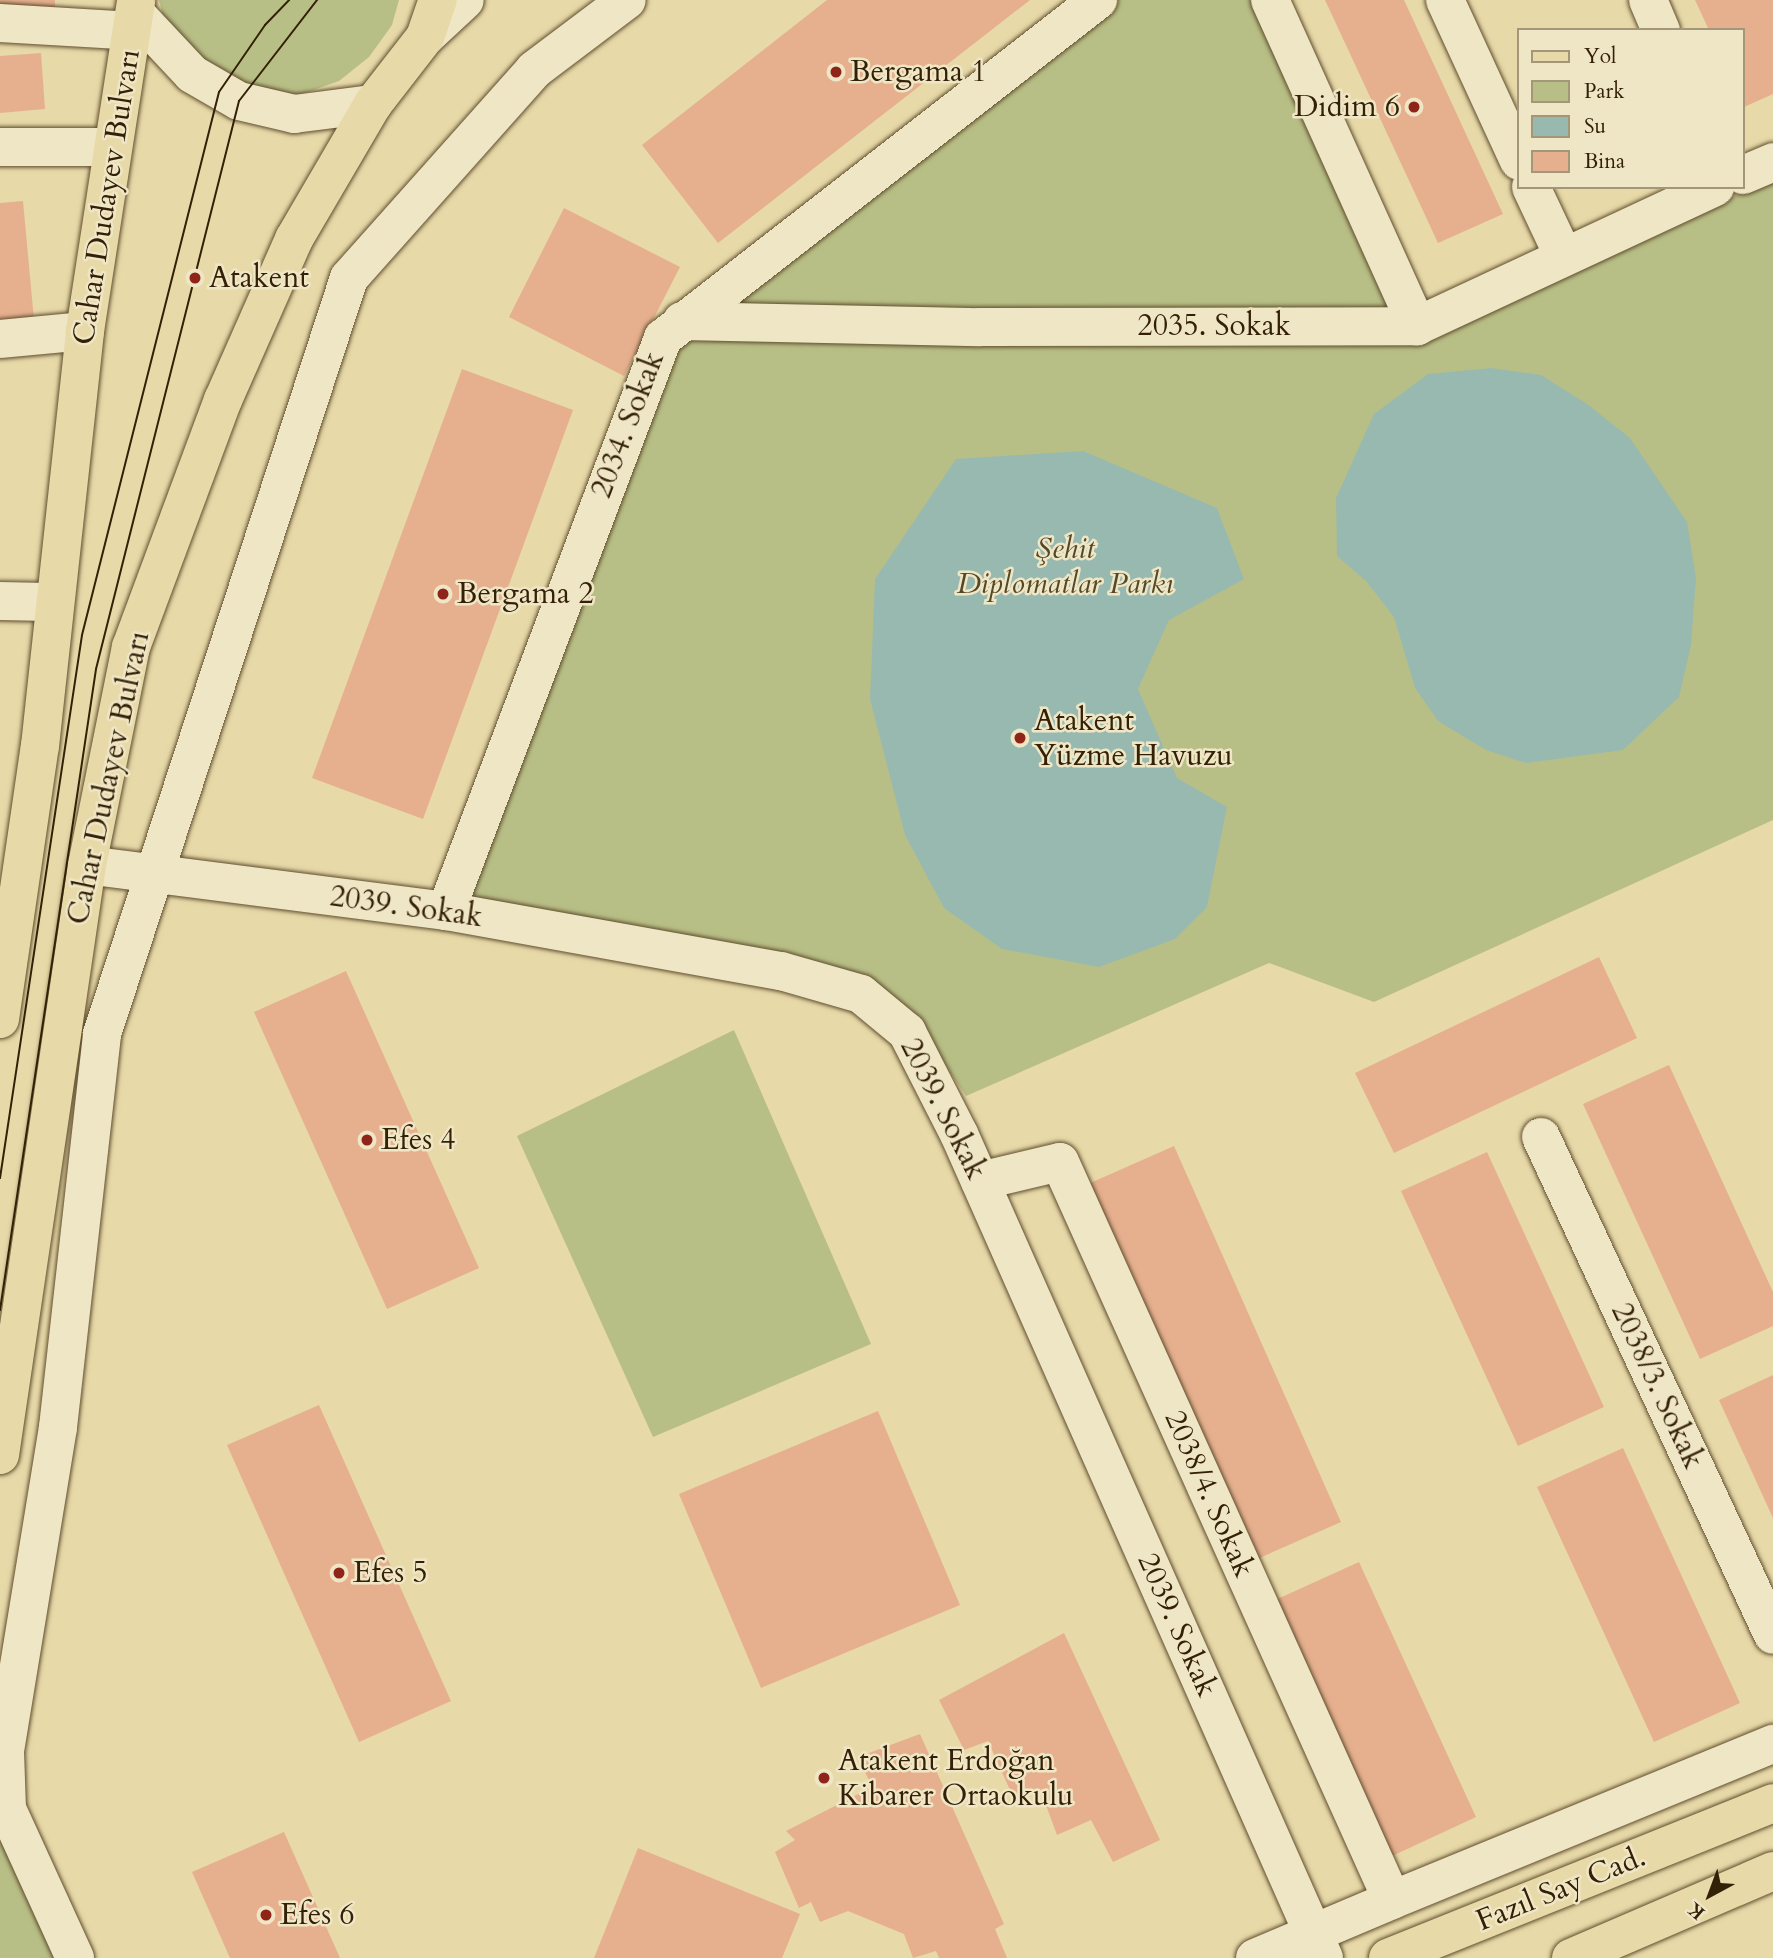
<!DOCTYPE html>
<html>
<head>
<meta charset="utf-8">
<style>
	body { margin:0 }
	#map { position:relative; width:1773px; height:1958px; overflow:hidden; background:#e7d9a8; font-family:Cardo,serif }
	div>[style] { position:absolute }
	.green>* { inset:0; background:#b8bf86 }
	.water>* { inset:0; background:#98b9af }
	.building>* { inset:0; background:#e6b08f }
	.roads { filter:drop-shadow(0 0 2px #604e2e) drop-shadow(0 0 2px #604e2e) }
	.street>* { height:38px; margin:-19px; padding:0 19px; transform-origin:19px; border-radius:19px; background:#efe6c6 }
	.secondary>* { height:38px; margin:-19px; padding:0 19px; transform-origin:19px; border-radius:19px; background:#efe6c6 }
	.primary>* { height:38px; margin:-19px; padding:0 19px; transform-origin:19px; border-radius:19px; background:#e7d9a8 }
	.tram>* { height:2px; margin:-1px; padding:0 1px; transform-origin:1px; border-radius:1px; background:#332006 }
	.dots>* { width:19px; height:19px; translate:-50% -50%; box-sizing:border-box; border:4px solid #efe6c6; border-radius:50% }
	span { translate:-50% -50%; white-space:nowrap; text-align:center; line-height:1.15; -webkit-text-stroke:5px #efe6c6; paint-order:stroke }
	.poi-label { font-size:30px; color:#332006 }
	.left { translate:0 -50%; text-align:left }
	.right { translate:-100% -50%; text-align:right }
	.street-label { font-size:30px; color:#332006 }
	.park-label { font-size:30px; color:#544826; font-style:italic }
	.legend { position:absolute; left:1517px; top:28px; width:228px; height:161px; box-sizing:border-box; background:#efe6c6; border:2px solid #a49779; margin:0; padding:9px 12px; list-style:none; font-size:21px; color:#332006 }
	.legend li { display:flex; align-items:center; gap:14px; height:35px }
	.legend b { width:35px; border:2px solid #a49779 }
	.north { position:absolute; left:1675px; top:1860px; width:70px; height:70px; -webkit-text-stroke:5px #efe6c6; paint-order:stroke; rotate:221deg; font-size:19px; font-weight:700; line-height:28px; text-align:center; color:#332006 }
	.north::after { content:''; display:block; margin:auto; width:24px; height:32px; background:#332006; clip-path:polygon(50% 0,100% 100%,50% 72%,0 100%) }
</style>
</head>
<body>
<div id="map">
	<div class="green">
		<i style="clip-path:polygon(159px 0,399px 0,392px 25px,369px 57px,339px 81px,302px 94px,262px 95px,225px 83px,165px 23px)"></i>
		<i style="clip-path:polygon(1111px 0,1264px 0,1416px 331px,1773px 180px,1773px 820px,1374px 1002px,1269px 963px,966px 1096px,916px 1021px,463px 906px,670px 337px)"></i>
		<i style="clip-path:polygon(734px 1030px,871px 1344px,653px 1437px,517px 1136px)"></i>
		<i style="clip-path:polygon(0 1833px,56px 1958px,0 1958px)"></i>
	</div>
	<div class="water">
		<i style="clip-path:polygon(1491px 368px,1541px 375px,1587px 404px,1630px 438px,1687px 522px,1696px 578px,1691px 645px,1679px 697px,1623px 750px,1526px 763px,1486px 750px,1438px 721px,1415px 688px,1394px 617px,1366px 581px,1337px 556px,1336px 498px,1374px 414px,1428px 374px)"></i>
		<i style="clip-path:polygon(1083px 451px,1217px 508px,1244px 579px,1169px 620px,1138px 689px,1177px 778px,1227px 807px,1207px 907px,1175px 939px,1099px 967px,1002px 949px,944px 908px,905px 835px,870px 699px,875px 579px,956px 459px)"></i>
	</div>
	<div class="building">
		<i style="clip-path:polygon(0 0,55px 0,55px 9px,0 12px)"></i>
		<i style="clip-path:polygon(827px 0,1030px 0,718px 243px,642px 145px)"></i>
		<i style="clip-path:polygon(1325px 0,1404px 0,1503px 214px,1438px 243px)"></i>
		<i style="clip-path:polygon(1695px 0,1773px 0,1773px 94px,1744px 107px,1743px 30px,1709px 30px)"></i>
		<i style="clip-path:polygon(41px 53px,45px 109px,0 113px,0 56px)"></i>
		<i style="clip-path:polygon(23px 201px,34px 320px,0 323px,0 203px)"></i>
		<i style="clip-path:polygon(564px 208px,680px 267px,624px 376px,509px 317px)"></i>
		<i style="clip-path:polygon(462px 369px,573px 410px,423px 819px,312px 778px)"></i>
		<i style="clip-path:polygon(1599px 957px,1637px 1038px,1394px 1153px,1355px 1073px)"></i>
		<i style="clip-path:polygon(346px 971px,479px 1268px,387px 1309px,254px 1012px)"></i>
		<i style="clip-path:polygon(1669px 1065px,1773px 1292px,1773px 1326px,1700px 1359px,1583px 1104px)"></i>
		<i style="clip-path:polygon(1174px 1146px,1341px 1522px,1255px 1560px,1088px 1184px)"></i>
		<i style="clip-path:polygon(1487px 1152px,1604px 1407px,1518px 1446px,1401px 1191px)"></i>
		<i style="clip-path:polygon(1773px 1375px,1773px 1518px,1719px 1400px)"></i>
		<i style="clip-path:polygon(319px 1405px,451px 1701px,359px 1742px,227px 1445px)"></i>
		<i style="clip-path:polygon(878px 1411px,960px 1605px,761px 1688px,679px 1494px)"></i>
		<i style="clip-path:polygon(1623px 1448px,1740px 1703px,1654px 1742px,1537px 1487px)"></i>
		<i style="clip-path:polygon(1359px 1562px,1476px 1817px,1390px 1857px,1273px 1601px)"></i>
		<i style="clip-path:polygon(1064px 1633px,1160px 1840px,1113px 1862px,1091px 1820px,1057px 1835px,1040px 1789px,1014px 1799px,988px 1741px,964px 1750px,939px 1700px)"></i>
		<i style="clip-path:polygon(920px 1734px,1004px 1924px,995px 1929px,1007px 1958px,939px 1958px,936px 1951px,913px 1958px,904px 1934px,848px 1911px,820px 1922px,811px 1902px,799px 1908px,775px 1852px,795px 1840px,786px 1831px,872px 1787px,858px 1757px)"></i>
		<i style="clip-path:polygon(284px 1832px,340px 1958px,230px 1958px,192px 1872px)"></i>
		<i style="clip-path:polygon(638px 1848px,800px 1914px,782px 1958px,594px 1958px)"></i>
	</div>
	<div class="roads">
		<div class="street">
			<i style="left:1270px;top:0;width:358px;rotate:65.7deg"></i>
			<i style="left:1445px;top:0;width:177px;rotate:65.3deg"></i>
			<i style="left:1648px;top:0;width:33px;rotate:67deg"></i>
			<i style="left:0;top:23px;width:133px;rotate:3.4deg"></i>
			<i style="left:0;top:147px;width:113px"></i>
			<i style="left:1743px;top:175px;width:33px;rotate:-23deg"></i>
			<i style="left:1531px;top:187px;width:75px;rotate:64.8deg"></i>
			<i style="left:682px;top:321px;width:298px;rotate:1.2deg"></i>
			<i style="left:980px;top:327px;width:437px;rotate:-0.1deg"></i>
			<i style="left:1417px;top:326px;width:329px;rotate:-25deg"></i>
			<i style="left:0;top:339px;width:85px;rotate:-5.4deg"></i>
			<i style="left:0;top:601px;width:54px;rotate:1.1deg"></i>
			<i style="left:87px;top:865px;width:362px;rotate:7.3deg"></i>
			<i style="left:446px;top:911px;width:340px;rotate:10.2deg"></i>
			<i style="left:781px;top:971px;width:83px;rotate:16deg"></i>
			<i style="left:861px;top:994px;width:60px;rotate:39.6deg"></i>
			<i style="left:907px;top:1032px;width:114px;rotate:63deg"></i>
			<i style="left:959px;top:1134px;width:901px;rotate:66.11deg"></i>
			<i style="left:446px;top:911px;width:613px;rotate:-69.26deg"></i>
			<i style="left:663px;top:338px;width:551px;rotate:-37.85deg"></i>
			<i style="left:1541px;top:1137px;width:549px;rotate:65.02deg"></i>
			<i style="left:980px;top:1181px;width:82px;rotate:-13.4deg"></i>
			<i style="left:1060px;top:1162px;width:809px;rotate:65.78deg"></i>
			<i style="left:1392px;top:1900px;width:412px;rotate:-22.3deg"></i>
			<i style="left:75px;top:1958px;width:164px;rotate:-114.5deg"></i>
			<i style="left:7px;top:1809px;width:58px;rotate:-92deg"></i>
			<i style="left:5px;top:1751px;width:328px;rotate:-80.7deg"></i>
			<i style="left:58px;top:1427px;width:395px;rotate:-83.6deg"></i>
			<i style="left:102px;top:1034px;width:795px;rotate:-71.91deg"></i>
			<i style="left:349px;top:278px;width:278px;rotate:-48.3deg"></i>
			<i style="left:534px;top:70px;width:116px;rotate:-37deg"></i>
			<i style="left:1255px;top:1958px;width:149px;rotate:-22.9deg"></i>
		</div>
		<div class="secondary">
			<i style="left:135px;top:13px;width:83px;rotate:46.9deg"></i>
			<i style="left:192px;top:74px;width:54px;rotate:29.9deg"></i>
			<i style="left:239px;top:101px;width:57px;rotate:13.3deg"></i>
			<i style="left:294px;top:114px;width:80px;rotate:-7.2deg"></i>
			<i style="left:425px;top:37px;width:54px;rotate:-42.8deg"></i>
		</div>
		<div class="primary">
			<i style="left:0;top:1019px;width:276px;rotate:-81.7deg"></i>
			<i style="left:40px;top:746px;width:417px;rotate:-83.8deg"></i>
			<i style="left:85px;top:331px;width:335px;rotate:-81.2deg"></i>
			<i style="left:0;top:1455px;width:596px;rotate:-81.61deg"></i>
			<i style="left:87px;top:865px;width:222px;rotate:-78.6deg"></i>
			<i style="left:131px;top:647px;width:264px;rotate:-69.6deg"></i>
			<i style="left:223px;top:400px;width:176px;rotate:-66.2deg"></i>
			<i style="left:294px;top:239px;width:156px;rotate:-59.7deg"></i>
			<i style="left:373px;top:104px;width:85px;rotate:-52.2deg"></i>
			<i style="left:425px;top:37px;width:39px;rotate:-71deg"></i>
			<i style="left:1388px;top:1958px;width:415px;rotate:-21.9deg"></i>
			<i style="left:1571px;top:1958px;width:220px;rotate:-23.3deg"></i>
		</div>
	</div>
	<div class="tram">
		<i style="left:0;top:1178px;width:549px;rotate:-81.41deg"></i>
		<i style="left:82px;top:635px;width:560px;rotate:-75.84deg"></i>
		<i style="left:219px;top:92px;width:81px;rotate:-55.5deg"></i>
		<i style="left:265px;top:25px;width:35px;rotate:-46deg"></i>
		<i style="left:0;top:1310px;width:648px;rotate:-81.48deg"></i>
		<i style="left:96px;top:669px;width:586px;rotate:-75.87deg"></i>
		<i style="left:239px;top:101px;width:128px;rotate:-52.3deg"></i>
	</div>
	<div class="dots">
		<i style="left:836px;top:72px;background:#8f2418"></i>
		<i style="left:1414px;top:107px;background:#8f2418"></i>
		<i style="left:195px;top:278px;background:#8f2418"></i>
		<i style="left:443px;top:594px;background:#8f2418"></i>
		<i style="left:1020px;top:738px;background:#8f2418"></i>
		<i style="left:367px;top:1140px;background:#8f2418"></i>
		<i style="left:339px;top:1573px;background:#8f2418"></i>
		<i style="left:824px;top:1778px;background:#8f2418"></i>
		<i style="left:266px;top:1915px;background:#8f2418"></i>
	</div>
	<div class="poi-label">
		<span class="left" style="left:850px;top:72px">Bergama 1</span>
		<span class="right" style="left:1400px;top:107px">Didim 6</span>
		<span class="left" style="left:209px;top:278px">Atakent</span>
		<span class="left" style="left:457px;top:594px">Bergama 2</span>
		<span class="left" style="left:1034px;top:738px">Atakent<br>Yüzme Havuzu</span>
		<span class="left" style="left:381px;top:1140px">Efes 4</span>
		<span class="left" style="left:353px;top:1573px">Efes 5</span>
		<span class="left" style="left:838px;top:1778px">Atakent Erdoğan<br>Kibarer Ortaokulu</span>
		<span class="left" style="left:280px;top:1915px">Efes 6</span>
	</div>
	<div class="street-label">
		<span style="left:107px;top:197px;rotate:-81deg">Cahar Dudayev Bulvarı</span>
		<span style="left:1214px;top:326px">2035. Sokak</span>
		<span style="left:628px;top:425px;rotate:-69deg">2034. Sokak</span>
		<span style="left:109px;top:778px;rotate:-78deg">Cahar Dudayev Bulvarı</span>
		<span style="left:406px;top:907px;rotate:8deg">2039. Sokak</span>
		<span style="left:943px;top:1109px;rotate:63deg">2039. Sokak</span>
		<span style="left:1657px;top:1386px;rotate:65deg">2038/3. Sokak</span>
		<span style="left:1209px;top:1494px;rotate:66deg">2038/4. Sokak</span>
		<span style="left:1177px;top:1625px;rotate:66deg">2039. Sokak</span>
		<span style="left:1561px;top:1889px;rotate:-22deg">Fazıl Say Cad.</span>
	</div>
	<div class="park-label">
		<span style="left:1065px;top:566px">Şehit<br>Diplomatlar Parkı</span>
	</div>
	<ul class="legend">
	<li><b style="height:9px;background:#e7d9a8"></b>Yol</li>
	<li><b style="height:19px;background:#b8bf86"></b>Park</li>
	<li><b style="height:19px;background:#98b9af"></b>Su</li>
	<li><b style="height:19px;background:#e6b08f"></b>Bina</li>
	</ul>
	<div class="north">K</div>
</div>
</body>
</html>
